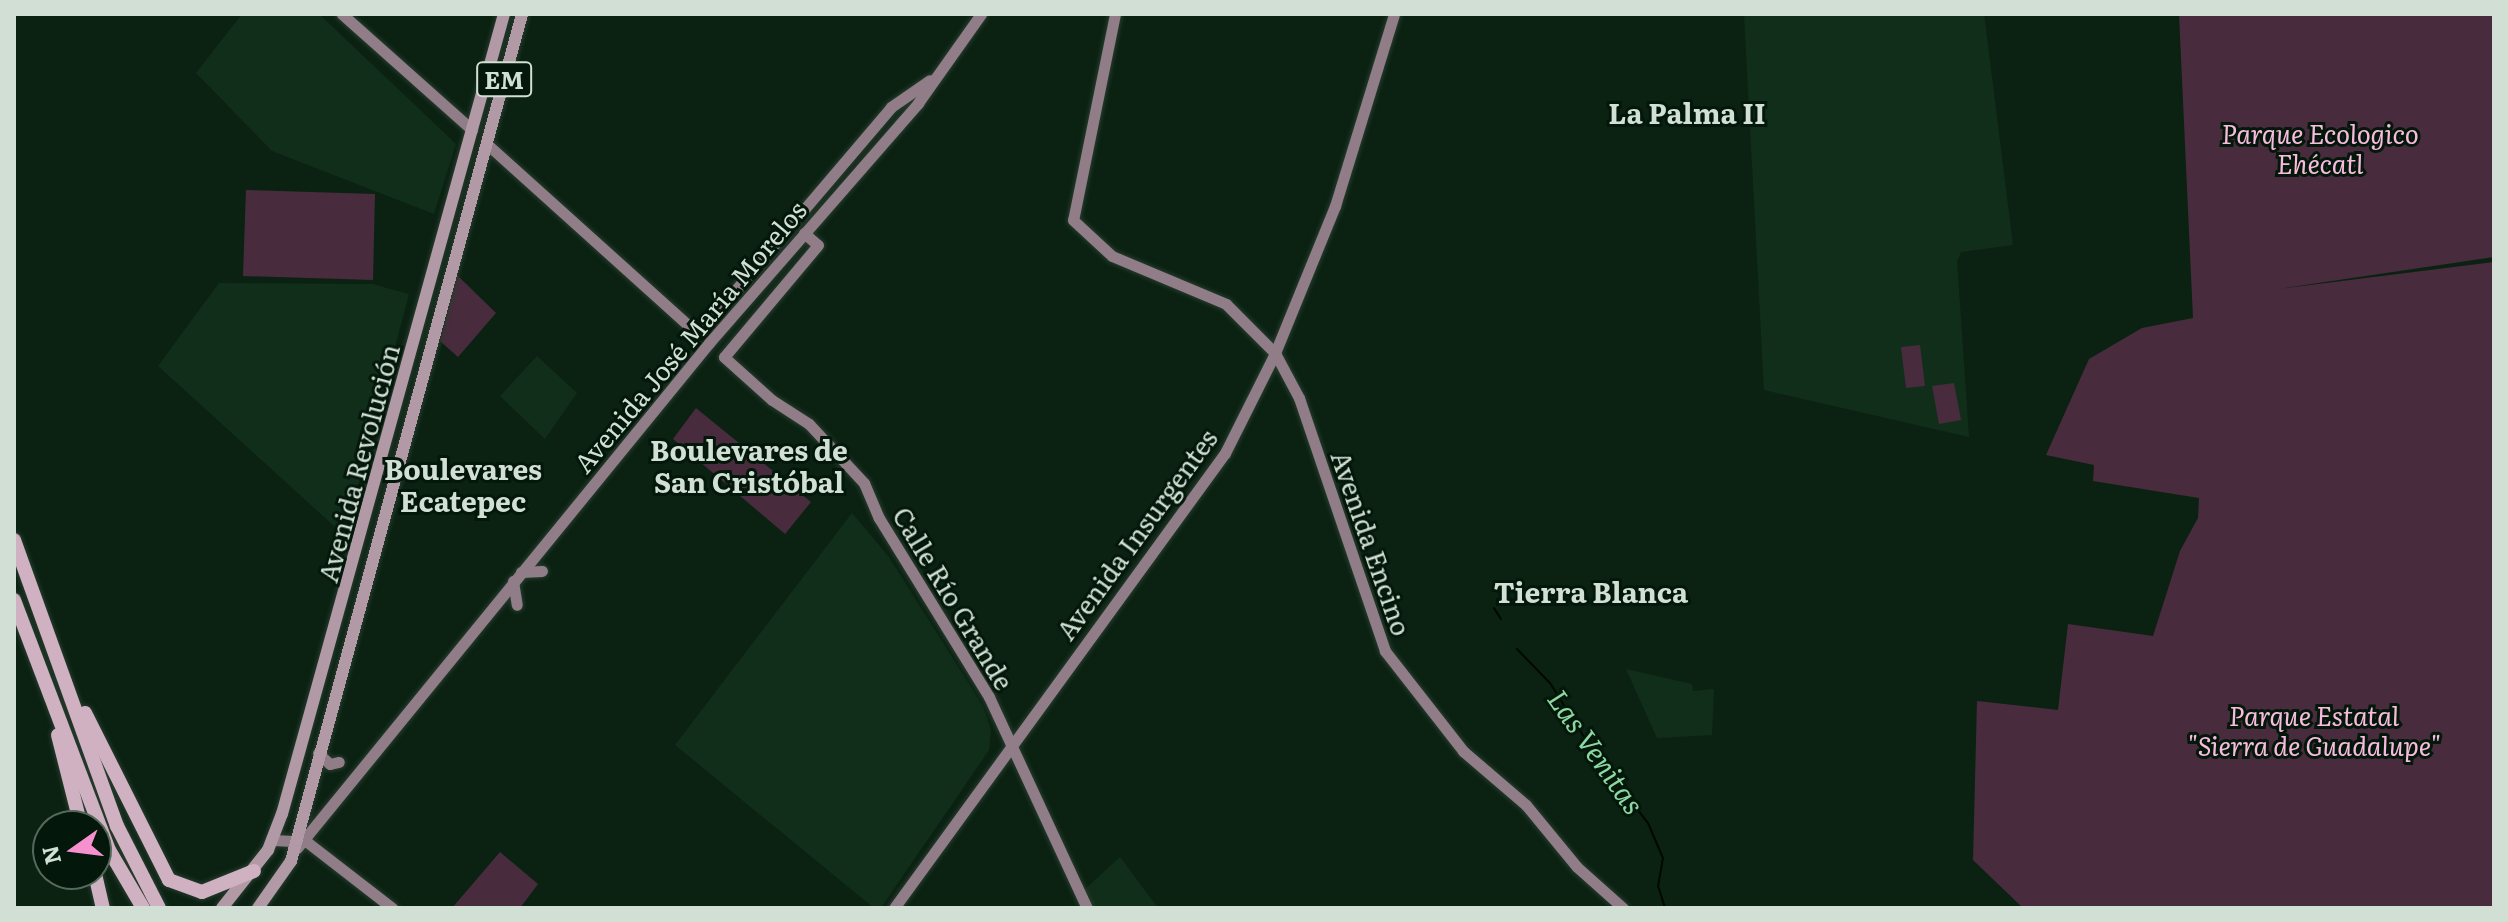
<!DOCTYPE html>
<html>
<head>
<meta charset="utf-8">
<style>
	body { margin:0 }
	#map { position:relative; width:2508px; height:922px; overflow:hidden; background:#0b2213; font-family:Literata,serif }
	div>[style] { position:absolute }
	.built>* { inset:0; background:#112e1b }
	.green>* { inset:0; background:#482c3d }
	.stream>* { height:2px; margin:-1px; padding:0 1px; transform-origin:1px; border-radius:1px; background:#000800 }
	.roads { filter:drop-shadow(0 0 2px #273c2e) drop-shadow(0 0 2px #273c2e) }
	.secondary>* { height:11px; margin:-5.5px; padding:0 5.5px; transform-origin:5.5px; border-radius:5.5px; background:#917d88 }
	.primary>* { height:12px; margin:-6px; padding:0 6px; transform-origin:6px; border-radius:6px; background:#b299a6 }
	.highway>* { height:14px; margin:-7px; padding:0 7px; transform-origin:7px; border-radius:7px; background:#d0b1c2 }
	span { translate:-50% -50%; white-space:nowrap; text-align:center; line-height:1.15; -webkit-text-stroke:6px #03180a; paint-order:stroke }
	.shield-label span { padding:2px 6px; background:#03180a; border:2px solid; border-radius:6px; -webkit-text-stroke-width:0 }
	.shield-label { font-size:24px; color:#d1dfd4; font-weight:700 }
	.park-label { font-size:26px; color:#f8bbde; font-style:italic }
	.street-label { font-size:26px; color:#d1dfd4 }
	.neighbourhood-label { font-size:28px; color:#d1dfd4; font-weight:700 }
	.water-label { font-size:28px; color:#8ed7a2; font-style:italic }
	.frame { position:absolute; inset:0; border:16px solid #d1dfd4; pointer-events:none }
	.north { position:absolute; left:32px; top:810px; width:80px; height:80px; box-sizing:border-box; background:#03180a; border:2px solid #55685b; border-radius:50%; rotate:256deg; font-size:22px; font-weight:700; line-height:32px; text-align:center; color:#d1dfd4 }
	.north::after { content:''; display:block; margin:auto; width:28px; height:36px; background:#f690cf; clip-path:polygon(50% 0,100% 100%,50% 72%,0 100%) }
</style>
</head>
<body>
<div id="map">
	<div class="built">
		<i style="clip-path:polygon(242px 14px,319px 14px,456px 144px,434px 214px,272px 151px,196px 73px)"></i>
		<i style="clip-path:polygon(1744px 14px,1984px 14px,2013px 245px,1961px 252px,1957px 261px,1969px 437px,1764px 390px)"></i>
		<i style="clip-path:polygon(219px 283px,372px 284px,409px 294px,345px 536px,158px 366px)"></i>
		<i style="clip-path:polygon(537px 356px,577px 393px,545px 439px,500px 396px)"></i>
		<i style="clip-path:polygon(852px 513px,889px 557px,983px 706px,991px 729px,989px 750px,881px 908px,874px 908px,675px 745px)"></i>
		<i style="clip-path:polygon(1626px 669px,1692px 684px,1693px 691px,1714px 689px,1712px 735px,1657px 738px)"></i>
		<i style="clip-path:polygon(1120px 857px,1158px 908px,1089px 908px,1082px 892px)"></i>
	</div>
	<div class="green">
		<i style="clip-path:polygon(2179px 14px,2494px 14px,2494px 257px,2277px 289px,2494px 262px,2494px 908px,2023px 908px,1973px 860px,1977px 701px,2058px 710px,2068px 624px,2153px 636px,2180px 551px,2198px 518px,2199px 498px,2093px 481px,2094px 465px,2046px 455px,2089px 359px,2142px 328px,2193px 318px)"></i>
		<i style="clip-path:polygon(246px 190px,375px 194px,373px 280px,243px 276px)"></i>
		<i style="clip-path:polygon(457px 275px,496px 313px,458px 357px,440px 341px)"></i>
		<i style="clip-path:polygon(1920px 345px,1925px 386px,1906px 388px,1901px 347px)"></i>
		<i style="clip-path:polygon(1954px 383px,1961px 420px,1939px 424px,1932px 386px)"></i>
		<i style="clip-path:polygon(696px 408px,811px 502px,785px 534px,673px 439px)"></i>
		<i style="clip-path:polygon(500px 852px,538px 884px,520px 908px,452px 908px)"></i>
	</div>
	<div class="stream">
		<i style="left:1494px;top:608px;width:13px;rotate:58deg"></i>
		<i style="left:1517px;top:649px;width:47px;rotate:45.9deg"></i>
		<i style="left:1550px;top:683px;width:83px;rotate:57.8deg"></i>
		<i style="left:1594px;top:753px;width:88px;rotate:52.4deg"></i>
		<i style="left:1648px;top:823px;width:38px;rotate:67deg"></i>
		<i style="left:1663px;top:858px;width:28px;rotate:100deg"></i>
		<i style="left:1658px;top:886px;width:23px;rotate:72deg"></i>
	</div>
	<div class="roads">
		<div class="secondary">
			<i style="left:342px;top:14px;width:174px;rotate:41.7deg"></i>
			<i style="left:1115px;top:14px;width:210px;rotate:101.5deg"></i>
			<i style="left:1073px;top:220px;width:53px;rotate:42.7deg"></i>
			<i style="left:1112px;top:256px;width:124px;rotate:22.8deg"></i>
			<i style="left:1226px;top:304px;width:69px;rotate:45deg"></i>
			<i style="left:1275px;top:353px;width:51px;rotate:61.9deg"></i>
			<i style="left:1299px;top:398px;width:267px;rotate:71.2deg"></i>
			<i style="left:1385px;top:651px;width:127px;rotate:52deg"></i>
			<i style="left:1463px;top:751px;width:83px;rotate:40.6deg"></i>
			<i style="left:1526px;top:805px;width:80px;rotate:50.6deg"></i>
			<i style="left:1577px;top:867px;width:62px;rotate:41.7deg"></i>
			<i style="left:488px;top:145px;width:283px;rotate:42deg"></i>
			<i style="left:698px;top:334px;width:298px;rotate:-49.6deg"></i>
			<i style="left:891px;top:107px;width:47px;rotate:-34.7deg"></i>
			<i style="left:804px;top:233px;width:18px;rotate:41deg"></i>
			<i style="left:818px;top:245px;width:146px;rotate:130deg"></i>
			<i style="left:724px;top:357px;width:64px;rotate:41.9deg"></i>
			<i style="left:772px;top:400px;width:44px;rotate:33deg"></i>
			<i style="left:809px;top:424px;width:81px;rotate:47deg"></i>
			<i style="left:864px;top:483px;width:38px;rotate:67deg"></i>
			<i style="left:879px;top:518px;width:210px;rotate:58.4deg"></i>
			<i style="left:989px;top:697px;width:233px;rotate:65.1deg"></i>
			<i style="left:521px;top:572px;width:21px;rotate:-3deg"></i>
			<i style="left:513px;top:581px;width:24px;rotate:81deg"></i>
			<i style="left:318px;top:753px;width:16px;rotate:43deg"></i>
			<i style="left:330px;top:764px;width:9px;rotate:-13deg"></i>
			<i style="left:273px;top:840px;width:34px;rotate:3deg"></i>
			<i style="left:307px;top:842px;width:108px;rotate:37.8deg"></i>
			<i style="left:297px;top:848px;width:652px;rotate:-50.79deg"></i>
			<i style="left:709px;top:343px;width:318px;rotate:-48.9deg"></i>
			<i style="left:918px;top:103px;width:109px;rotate:-54.7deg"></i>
			<i style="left:894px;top:908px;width:563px;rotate:-53.97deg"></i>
			<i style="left:1225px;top:453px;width:112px;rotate:-63.4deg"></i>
			<i style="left:1275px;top:353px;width:159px;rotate:-67.8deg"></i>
			<i style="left:1335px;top:206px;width:201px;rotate:-72.9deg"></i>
		</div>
		<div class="primary">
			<i style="left:222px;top:908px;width:74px;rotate:-51.6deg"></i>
			<i style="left:268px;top:850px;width:39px;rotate:-69deg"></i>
			<i style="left:282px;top:814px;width:830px;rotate:-74.49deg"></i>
			<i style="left:258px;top:908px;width:57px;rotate:-54.9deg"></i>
			<i style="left:291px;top:861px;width:878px;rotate:-74.74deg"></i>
		</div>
		<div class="highway">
			<i style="left:14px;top:540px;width:304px;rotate:70.2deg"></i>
			<i style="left:117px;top:826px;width:92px;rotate:62.9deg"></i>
			<i style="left:14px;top:600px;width:267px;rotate:69.2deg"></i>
			<i style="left:109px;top:850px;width:67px;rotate:59.6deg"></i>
			<i style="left:85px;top:713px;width:187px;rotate:63.3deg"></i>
			<i style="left:169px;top:880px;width:35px;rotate:20deg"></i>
			<i style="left:202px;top:892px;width:56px;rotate:-22deg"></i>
			<i style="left:58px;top:735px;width:94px;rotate:75.8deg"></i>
			<i style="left:95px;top:874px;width:35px;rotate:77deg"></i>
		</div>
	</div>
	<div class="shield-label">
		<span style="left:504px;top:79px">EM</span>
	</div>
	<div class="park-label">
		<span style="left:2320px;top:148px">Parque Ecologico<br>Ehécatl</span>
		<span style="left:2314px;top:730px">Parque Estatal<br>"Sierra de Guadalupe"</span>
	</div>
	<div class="street-label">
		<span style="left:689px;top:336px;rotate:-50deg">Avenida José María Morelos</span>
		<span style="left:358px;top:463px;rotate:-75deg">Avenida Revolución</span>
		<span style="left:1136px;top:534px;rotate:-54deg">Avenida Insurgentes</span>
		<span style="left:1372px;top:543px;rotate:71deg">Avenida Encino</span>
		<span style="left:954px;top:598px;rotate:59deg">Calle Río Grande</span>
	</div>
	<div class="neighbourhood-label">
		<span style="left:1687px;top:112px">La Palma II</span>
		<span style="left:749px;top:465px">Boulevares de<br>San Cristóbal</span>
		<span style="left:463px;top:484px">Boulevares<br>Ecatepec</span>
		<span style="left:1591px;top:591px">Tierra Blanca</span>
	</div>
	<div class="water-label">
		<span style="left:1597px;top:751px;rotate:55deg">Las Venitas</span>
	</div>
	<div class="frame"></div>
	<div class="north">N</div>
</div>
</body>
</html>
